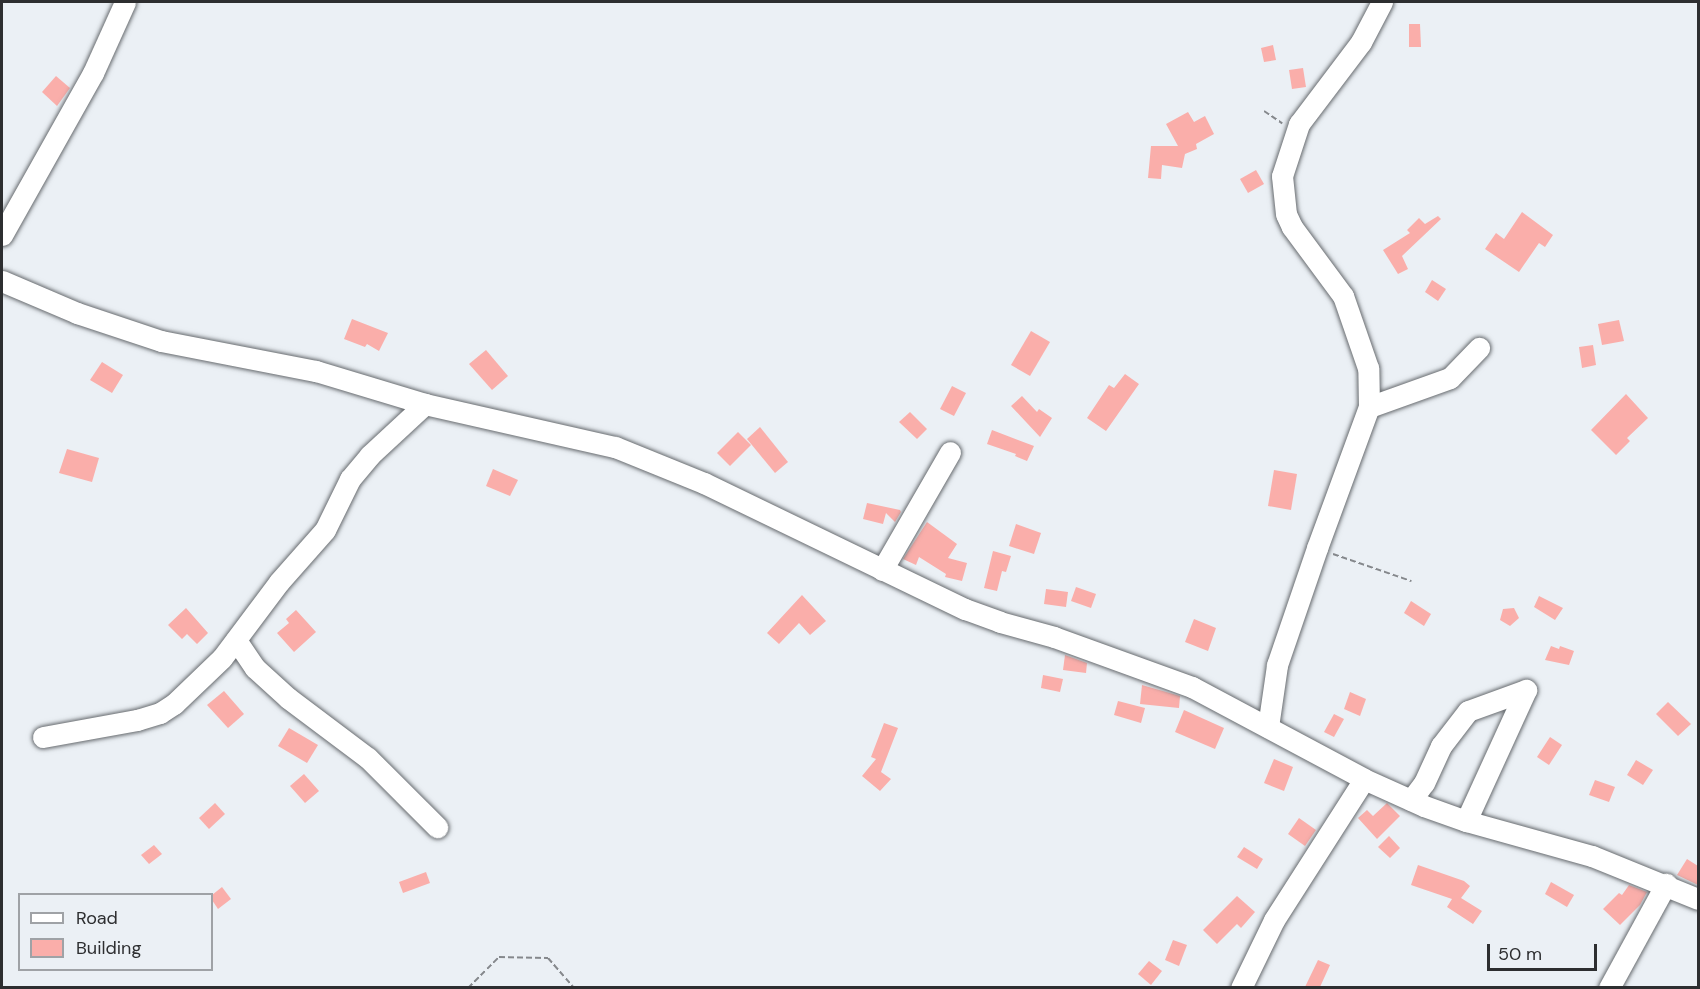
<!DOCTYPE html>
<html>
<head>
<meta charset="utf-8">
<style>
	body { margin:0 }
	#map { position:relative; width:1700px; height:989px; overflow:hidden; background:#ebf0f5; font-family:"DM Sans",sans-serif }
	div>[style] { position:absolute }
	.building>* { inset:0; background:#faaeaa }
	.path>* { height:2px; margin-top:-1px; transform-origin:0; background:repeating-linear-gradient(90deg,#85888c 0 6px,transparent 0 9px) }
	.roads { filter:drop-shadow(0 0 2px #676b6f) drop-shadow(0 0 2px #676b6f) }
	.minor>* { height:21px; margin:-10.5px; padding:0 10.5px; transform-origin:10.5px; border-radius:10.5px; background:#fff }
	span { translate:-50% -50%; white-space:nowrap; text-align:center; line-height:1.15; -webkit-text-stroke:4.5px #ebf0f5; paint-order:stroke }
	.frame { position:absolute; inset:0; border:3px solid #2d2e30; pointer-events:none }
	.legend { position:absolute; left:18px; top:893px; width:195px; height:78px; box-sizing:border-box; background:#ebf0f5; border:2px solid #9fa2a6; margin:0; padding:8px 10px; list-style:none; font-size:18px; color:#2d2e30 }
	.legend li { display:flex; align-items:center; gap:12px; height:30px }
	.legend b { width:30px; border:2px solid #9fa2a6 }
	.scale { position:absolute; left:1487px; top:944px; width:110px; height:27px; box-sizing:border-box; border:3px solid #2d2e30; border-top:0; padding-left:8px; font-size:18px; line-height:21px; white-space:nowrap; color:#2d2e30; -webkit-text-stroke:4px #ebf0f5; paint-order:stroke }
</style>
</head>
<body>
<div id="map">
	<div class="building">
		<i style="clip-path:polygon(1409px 24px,1420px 24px,1421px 47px,1409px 47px)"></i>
		<i style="clip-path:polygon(1273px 45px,1276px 60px,1264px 62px,1261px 48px)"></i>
		<i style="clip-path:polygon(1303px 68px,1306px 87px,1292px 89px,1289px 70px)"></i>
		<i style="clip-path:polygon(56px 76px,70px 88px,57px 106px,42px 92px)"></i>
		<i style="clip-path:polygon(1188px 112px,1194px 122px,1205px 116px,1214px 134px,1196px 144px,1197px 149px,1185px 154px,1182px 168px,1162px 165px,1161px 179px,1148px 178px,1151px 146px,1178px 146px,1166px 124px)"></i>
		<i style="clip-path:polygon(1256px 170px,1264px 184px,1248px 193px,1240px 179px)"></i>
		<i style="clip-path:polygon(1522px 212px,1553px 235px,1545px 247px,1539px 243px,1519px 272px,1485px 249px,1496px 233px,1504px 239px)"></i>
		<i style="clip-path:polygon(1438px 216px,1441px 219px,1402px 256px,1408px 269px,1398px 274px,1383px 250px,1410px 233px,1407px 230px,1419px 218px,1425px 224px)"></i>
		<i style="clip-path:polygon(1432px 280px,1446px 289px,1438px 301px,1425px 292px)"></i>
		<i style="clip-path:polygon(352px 319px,388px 333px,379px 351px,367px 344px,365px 347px,344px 339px)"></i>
		<i style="clip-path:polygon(1619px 320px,1624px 341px,1602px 345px,1598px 324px)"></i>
		<i style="clip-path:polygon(1031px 331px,1050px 342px,1030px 376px,1011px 365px)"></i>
		<i style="clip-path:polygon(1593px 345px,1596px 365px,1582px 368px,1579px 347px)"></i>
		<i style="clip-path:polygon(486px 350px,508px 376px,492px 390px,469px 364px)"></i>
		<i style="clip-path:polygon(102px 362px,123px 375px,112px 393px,90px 380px)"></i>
		<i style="clip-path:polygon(1125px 374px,1139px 384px,1106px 431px,1087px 418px,1109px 385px,1114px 388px)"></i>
		<i style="clip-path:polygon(952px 386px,966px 393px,954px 416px,940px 409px)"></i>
		<i style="clip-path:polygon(1626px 394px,1648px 418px,1627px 438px,1630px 441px,1616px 455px,1591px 430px)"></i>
		<i style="clip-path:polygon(1022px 396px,1037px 412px,1039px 409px,1052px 418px,1040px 437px,1011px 406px)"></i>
		<i style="clip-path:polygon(910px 412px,927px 429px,917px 439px,899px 422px)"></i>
		<i style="clip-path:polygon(760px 427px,788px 462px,775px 473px,747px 439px)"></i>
		<i style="clip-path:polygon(992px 430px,1034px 446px,1027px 461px,1015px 456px,1016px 454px,987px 444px)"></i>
		<i style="clip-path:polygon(738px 432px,751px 445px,730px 466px,717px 453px)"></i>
		<i style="clip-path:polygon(67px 449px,99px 458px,92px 482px,59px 473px)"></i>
		<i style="clip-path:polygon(493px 469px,518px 480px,510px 496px,486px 486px)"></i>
		<i style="clip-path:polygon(1274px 470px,1297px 474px,1291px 510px,1268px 506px)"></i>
		<i style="clip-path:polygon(867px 503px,900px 510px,901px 512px,895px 522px,886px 513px,883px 524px,863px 519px)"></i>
		<i style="clip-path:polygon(927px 522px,957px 544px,948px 558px,967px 563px,962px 581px,945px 577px,946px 574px,919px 557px,916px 565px,903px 559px)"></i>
		<i style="clip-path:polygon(1016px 524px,1041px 533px,1034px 554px,1009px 546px)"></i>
		<i style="clip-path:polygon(993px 551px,1011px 556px,1006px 572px,1002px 571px,997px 591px,984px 588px)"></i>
		<i style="clip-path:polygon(1076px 587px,1096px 594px,1091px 608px,1071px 601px)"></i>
		<i style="clip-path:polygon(1046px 589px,1068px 592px,1066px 607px,1044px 604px)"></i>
		<i style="clip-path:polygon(802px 595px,826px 621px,810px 635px,799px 623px,779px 644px,767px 633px)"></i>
		<i style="clip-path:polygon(1539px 596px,1563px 608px,1555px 620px,1534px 607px)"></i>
		<i style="clip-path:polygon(1411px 601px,1431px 614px,1424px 626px,1404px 613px)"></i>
		<i style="clip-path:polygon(186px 608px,208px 633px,197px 644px,187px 634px,182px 639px,168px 625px)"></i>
		<i style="clip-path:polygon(1514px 608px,1519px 618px,1510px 626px,1500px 620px,1503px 609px)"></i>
		<i style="clip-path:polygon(296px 610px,316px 632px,294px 652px,277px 633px,289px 623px,286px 619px)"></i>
		<i style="clip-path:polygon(1194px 619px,1216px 628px,1208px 651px,1185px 642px)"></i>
		<i style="clip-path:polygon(1551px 646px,1559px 649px,1560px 646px,1574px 651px,1569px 665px,1545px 660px)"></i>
		<i style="clip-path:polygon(1065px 655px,1087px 663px,1086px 673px,1063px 670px)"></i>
		<i style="clip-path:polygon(1043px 675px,1063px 679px,1060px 692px,1041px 688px)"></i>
		<i style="clip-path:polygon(1142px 685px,1180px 696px,1179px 708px,1140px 704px)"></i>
		<i style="clip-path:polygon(224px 691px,244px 714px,228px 728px,207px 705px)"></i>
		<i style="clip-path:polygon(1350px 692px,1366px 699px,1360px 716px,1344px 709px)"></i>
		<i style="clip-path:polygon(1118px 701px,1145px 708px,1141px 723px,1114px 715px)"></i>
		<i style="clip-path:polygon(1668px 702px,1691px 724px,1678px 736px,1656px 714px)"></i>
		<i style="clip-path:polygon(1184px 710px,1224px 728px,1215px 749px,1175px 732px)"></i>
		<i style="clip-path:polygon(1334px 714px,1344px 719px,1334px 737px,1324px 732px)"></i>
		<i style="clip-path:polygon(884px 723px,898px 728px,881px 772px,891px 779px,880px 791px,862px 776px,876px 759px,871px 757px)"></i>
		<i style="clip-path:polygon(289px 728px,318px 745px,307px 763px,278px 746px)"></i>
		<i style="clip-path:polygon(1550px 737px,1562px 745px,1549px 765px,1537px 757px)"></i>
		<i style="clip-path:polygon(1274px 759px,1293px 767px,1284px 791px,1264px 783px)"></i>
		<i style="clip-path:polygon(1636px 760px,1653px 770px,1643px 785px,1627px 775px)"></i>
		<i style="clip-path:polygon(304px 774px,319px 791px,305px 803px,290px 786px)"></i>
		<i style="clip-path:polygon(1595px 780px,1615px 787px,1609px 802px,1589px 795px)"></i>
		<i style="clip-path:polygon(215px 803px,225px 814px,209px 829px,199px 818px)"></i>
		<i style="clip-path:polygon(1387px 803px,1400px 816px,1377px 839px,1358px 818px,1367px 810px,1373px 816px)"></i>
		<i style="clip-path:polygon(1299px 818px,1316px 830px,1305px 846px,1288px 834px)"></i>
		<i style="clip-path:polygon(1389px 836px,1400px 848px,1390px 858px,1378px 847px)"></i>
		<i style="clip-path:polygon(154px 845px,162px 854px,149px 864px,141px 855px)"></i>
		<i style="clip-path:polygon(1244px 847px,1263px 859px,1257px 869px,1237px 857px)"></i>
		<i style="clip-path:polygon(1687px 859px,1698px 866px,1698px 885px,1677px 875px)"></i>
		<i style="clip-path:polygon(1418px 865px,1464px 881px,1470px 886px,1461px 898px,1482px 911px,1473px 924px,1447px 907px,1452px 899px,1411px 885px)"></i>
		<i style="clip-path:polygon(426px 872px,430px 883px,403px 893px,399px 882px)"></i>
		<i style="clip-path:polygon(1551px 882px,1574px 895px,1567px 907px,1545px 894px)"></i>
		<i style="clip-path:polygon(1629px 885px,1647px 892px,1640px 905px,1620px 925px,1603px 909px,1619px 893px,1622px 895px)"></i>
		<i style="clip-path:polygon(222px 887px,231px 899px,218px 909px,212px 900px,212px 895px)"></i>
		<i style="clip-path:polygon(1237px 896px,1255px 912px,1241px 928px,1237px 924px,1217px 944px,1203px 930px)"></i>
		<i style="clip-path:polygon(1173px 940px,1187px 945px,1179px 966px,1165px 960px)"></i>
		<i style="clip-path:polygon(1318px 960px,1330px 965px,1320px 987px,1305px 987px)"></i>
		<i style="clip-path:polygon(1149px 961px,1162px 971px,1151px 985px,1138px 974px)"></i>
	</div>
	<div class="path">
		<i style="left:1264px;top:111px;width:22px;rotate:34deg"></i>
		<i style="left:1333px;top:554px;width:83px;rotate:19.1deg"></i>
		<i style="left:468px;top:988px;width:44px;rotate:-45deg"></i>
		<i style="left:499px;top:957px;width:49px;rotate:1.2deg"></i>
		<i style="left:548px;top:958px;width:40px;rotate:49deg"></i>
	</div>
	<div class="roads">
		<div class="minor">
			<i style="left:2px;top:235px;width:186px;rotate:-60.7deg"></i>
			<i style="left:93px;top:73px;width:78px;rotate:-65.7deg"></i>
			<i style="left:2px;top:281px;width:82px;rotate:23.1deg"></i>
			<i style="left:77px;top:313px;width:89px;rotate:18.4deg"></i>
			<i style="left:161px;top:341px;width:158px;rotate:11deg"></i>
			<i style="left:316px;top:371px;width:114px;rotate:16.8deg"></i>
			<i style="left:425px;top:404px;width:195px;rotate:12.8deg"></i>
			<i style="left:615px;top:447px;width:96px;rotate:22deg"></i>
			<i style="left:704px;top:483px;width:290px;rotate:25.8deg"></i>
			<i style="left:965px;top:609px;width:37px;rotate:20deg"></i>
			<i style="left:1000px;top:622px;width:56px;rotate:15.5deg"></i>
			<i style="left:1054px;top:637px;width:147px;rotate:19.9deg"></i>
			<i style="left:1192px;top:687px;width:195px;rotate:28.1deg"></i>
			<i style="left:1364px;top:779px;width:66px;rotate:24.2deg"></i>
			<i style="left:1424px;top:806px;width:45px;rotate:19.7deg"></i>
			<i style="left:1466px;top:821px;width:131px;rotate:15.5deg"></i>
			<i style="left:1592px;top:856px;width:114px;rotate:22.1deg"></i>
			<i style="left:1369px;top:407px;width:86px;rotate:-19.7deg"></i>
			<i style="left:1450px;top:378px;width:42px;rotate:-46deg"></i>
			<i style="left:882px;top:570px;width:136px;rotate:-60deg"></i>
			<i style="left:236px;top:640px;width:34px;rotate:56deg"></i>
			<i style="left:255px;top:668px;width:45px;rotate:42.3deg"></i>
			<i style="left:288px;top:698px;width:100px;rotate:36.9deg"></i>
			<i style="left:368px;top:758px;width:98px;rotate:45deg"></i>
			<i style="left:1268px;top:727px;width:63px;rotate:-81.7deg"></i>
			<i style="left:1277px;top:665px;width:124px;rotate:-71.1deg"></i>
			<i style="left:1317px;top:548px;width:150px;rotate:-69.8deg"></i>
			<i style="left:1369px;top:407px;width:39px;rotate:-91deg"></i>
			<i style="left:1368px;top:368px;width:76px;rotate:-109.1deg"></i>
			<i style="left:1343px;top:296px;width:86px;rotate:-126.5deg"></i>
			<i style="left:1292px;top:227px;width:14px;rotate:-115deg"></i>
			<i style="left:1286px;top:214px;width:38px;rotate:-96deg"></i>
			<i style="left:1282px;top:176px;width:55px;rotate:-71.9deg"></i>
			<i style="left:1299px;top:124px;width:103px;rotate:-52.9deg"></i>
			<i style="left:1361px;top:42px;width:45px;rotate:-62.3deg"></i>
			<i style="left:43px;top:737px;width:96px;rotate:-10.3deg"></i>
			<i style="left:137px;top:720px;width:24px;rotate:-17deg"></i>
			<i style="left:160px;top:713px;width:17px;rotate:-33deg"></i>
			<i style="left:174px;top:704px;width:66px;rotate:-43.8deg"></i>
			<i style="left:222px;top:658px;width:95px;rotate:-53.1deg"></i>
			<i style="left:279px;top:582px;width:69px;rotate:-48.5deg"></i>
			<i style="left:325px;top:530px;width:57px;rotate:-63.9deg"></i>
			<i style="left:350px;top:479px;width:31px;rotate:-50deg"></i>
			<i style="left:370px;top:455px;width:75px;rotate:-42.8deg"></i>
			<i style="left:1411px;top:800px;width:21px;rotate:-53deg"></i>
			<i style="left:1424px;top:783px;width:41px;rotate:-65.3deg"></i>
			<i style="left:1441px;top:746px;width:44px;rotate:-52.4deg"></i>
			<i style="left:1468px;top:711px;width:62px;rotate:-19.9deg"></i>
			<i style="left:1526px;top:690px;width:144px;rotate:114.6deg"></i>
			<i style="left:1241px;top:988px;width:76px;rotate:-64.1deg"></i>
			<i style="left:1274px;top:920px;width:167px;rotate:-57.4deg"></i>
			<i style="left:1609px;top:988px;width:119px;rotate:-61.3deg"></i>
		</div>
	</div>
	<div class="frame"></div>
	<ul class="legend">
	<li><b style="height:8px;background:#fff"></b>Road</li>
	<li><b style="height:16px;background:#faaeaa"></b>Building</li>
	</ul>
	<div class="scale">50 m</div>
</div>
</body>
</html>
